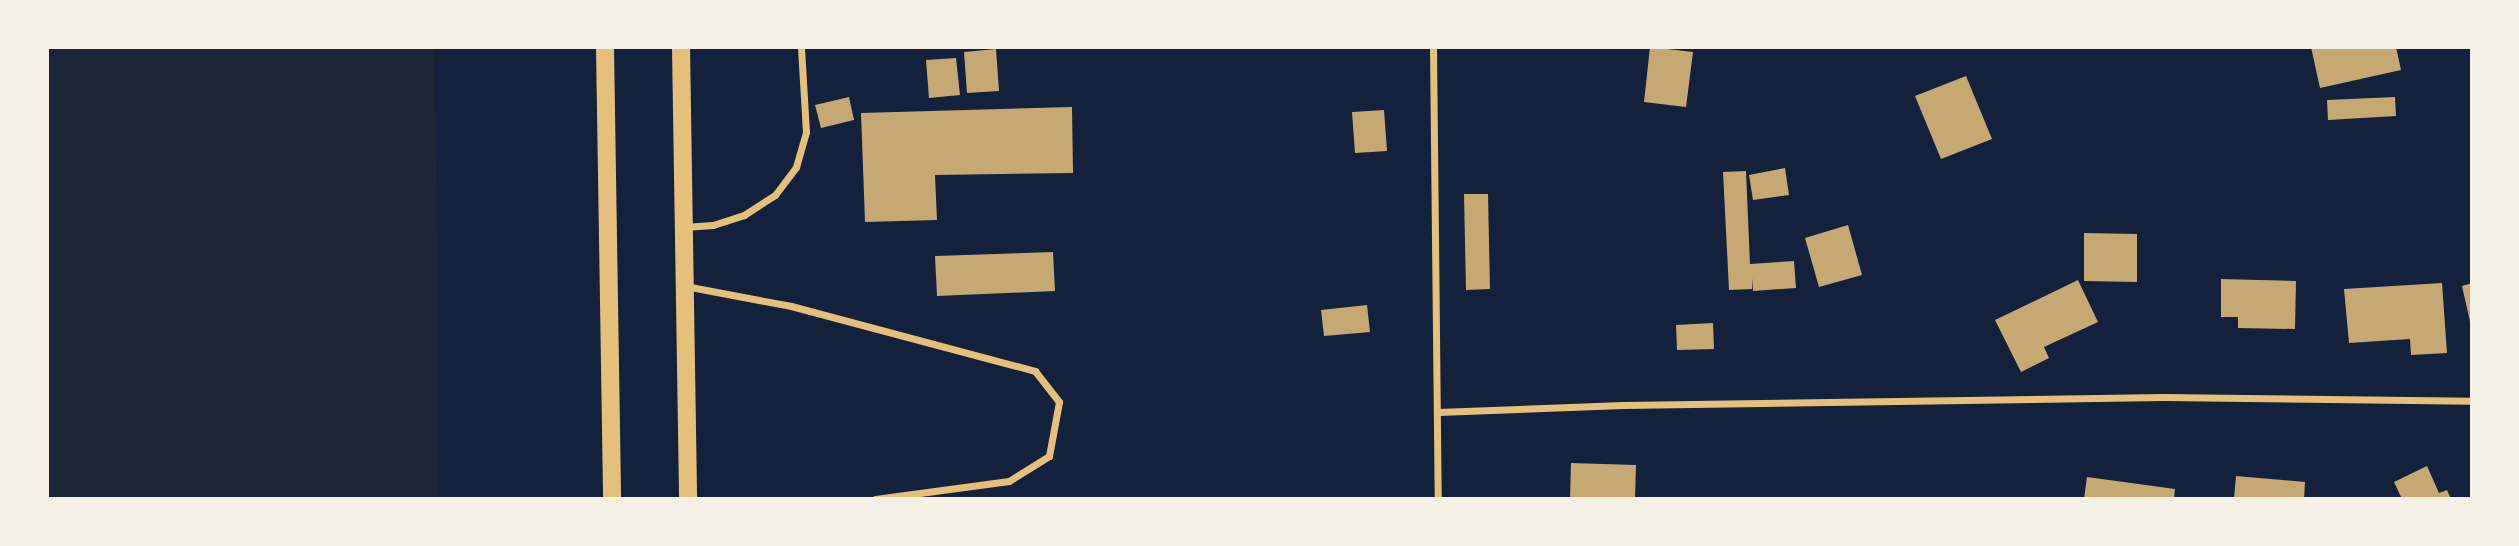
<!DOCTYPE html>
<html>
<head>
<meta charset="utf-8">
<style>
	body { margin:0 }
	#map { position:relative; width:2519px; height:546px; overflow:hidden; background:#14213d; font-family:"Public Sans",sans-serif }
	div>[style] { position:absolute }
	.green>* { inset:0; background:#1d2539 }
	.building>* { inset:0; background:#c6a872 }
	.minor>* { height:7px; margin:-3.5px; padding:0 3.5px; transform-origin:3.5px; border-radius:3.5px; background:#e5c07b }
	.primary>* { height:18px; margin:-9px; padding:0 9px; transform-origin:9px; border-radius:9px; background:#e5c07b }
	span { translate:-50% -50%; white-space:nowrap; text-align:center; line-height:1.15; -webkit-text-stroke:6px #f6f1e7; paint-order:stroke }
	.frame { position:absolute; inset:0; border:49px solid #f6f1e7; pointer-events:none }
</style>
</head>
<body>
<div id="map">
	<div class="green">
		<i style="clip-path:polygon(47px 47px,435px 47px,439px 499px,47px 499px)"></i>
	</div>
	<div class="building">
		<i style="clip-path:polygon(1650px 47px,1693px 52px,1686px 107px,1644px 102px)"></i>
		<i style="clip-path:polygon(2311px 47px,2396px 47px,2401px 70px,2320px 88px)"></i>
		<i style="clip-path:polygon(996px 49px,999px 91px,967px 93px,964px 52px)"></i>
		<i style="clip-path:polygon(956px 58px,960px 95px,929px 98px,926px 60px)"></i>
		<i style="clip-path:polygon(1966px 76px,1992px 139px,1941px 159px,1915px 96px)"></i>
		<i style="clip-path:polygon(849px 97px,854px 120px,821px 128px,815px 105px)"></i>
		<i style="clip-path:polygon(2395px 97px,2396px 116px,2328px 120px,2327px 100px)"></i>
		<i style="clip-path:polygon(1072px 107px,1073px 173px,935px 175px,937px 220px,865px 222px,861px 113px)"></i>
		<i style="clip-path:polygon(1384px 110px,1387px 151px,1355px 153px,1352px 112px)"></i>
		<i style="clip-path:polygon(1785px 168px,1789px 195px,1753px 200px,1749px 175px)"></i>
		<i style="clip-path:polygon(1746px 171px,1750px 264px,1794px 261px,1796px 288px,1753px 291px,1752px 278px,1752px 289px,1729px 290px,1723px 172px)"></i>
		<i style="clip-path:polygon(1464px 194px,1488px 194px,1490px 289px,1466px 290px)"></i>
		<i style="clip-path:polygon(1848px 225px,1862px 275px,1819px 287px,1805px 238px)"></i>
		<i style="clip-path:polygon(2084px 233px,2137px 234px,2137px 282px,2084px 281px)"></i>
		<i style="clip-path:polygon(1053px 252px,1055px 291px,937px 296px,935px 256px)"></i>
		<i style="clip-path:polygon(2221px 279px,2296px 281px,2295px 329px,2238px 328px,2238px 317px,2221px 317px)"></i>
		<i style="clip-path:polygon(2078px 280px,2098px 322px,2044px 347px,2049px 358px,2021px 372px,1995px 320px)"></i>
		<i style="clip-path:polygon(2442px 283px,2447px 353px,2411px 355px,2410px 339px,2349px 343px,2344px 289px)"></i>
		<i style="clip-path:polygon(2472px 283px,2472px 326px,2471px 326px,2462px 286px)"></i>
		<i style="clip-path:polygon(1367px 305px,1370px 332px,1324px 336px,1321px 310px)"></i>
		<i style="clip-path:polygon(1713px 323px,1714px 349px,1677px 350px,1676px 325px)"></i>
		<i style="clip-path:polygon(1571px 463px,1636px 465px,1635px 499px,1570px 499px)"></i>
		<i style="clip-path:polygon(2427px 466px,2439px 493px,2447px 490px,2451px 499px,2402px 499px,2394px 482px)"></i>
		<i style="clip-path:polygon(2236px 476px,2305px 482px,2304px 499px,2234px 499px)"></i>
		<i style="clip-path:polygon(2087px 477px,2175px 489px,2174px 499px,2084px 499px)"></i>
	</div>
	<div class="minor">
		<i style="left:1433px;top:47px;width:452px;rotate:89.4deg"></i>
		<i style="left:684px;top:227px;width:29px;rotate:-4deg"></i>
		<i style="left:713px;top:225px;width:33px;rotate:-18deg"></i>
		<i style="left:744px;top:215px;width:37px;rotate:-33deg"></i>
		<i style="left:775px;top:195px;width:35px;rotate:-53deg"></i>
		<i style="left:796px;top:167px;width:36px;rotate:-74deg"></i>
		<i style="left:806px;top:132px;width:85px;rotate:-93.4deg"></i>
		<i style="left:685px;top:286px;width:108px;rotate:10.7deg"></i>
		<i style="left:791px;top:306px;width:253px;rotate:14.9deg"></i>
		<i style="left:1035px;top:371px;width:39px;rotate:52deg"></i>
		<i style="left:1059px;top:402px;width:55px;rotate:100.5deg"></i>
		<i style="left:1049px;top:456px;width:47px;rotate:148deg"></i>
		<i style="left:1009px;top:481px;width:135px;rotate:172.3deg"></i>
		<i style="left:1438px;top:412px;width:185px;rotate:-2.2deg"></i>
		<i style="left:1623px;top:405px;width:540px;rotate:-0.85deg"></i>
		<i style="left:2163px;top:397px;width:309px;rotate:0.7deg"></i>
	</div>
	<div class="primary">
		<i style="left:605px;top:47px;width:452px;rotate:89.1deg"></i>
		<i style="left:681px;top:47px;width:452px;rotate:89.1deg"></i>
	</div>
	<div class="frame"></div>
</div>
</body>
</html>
